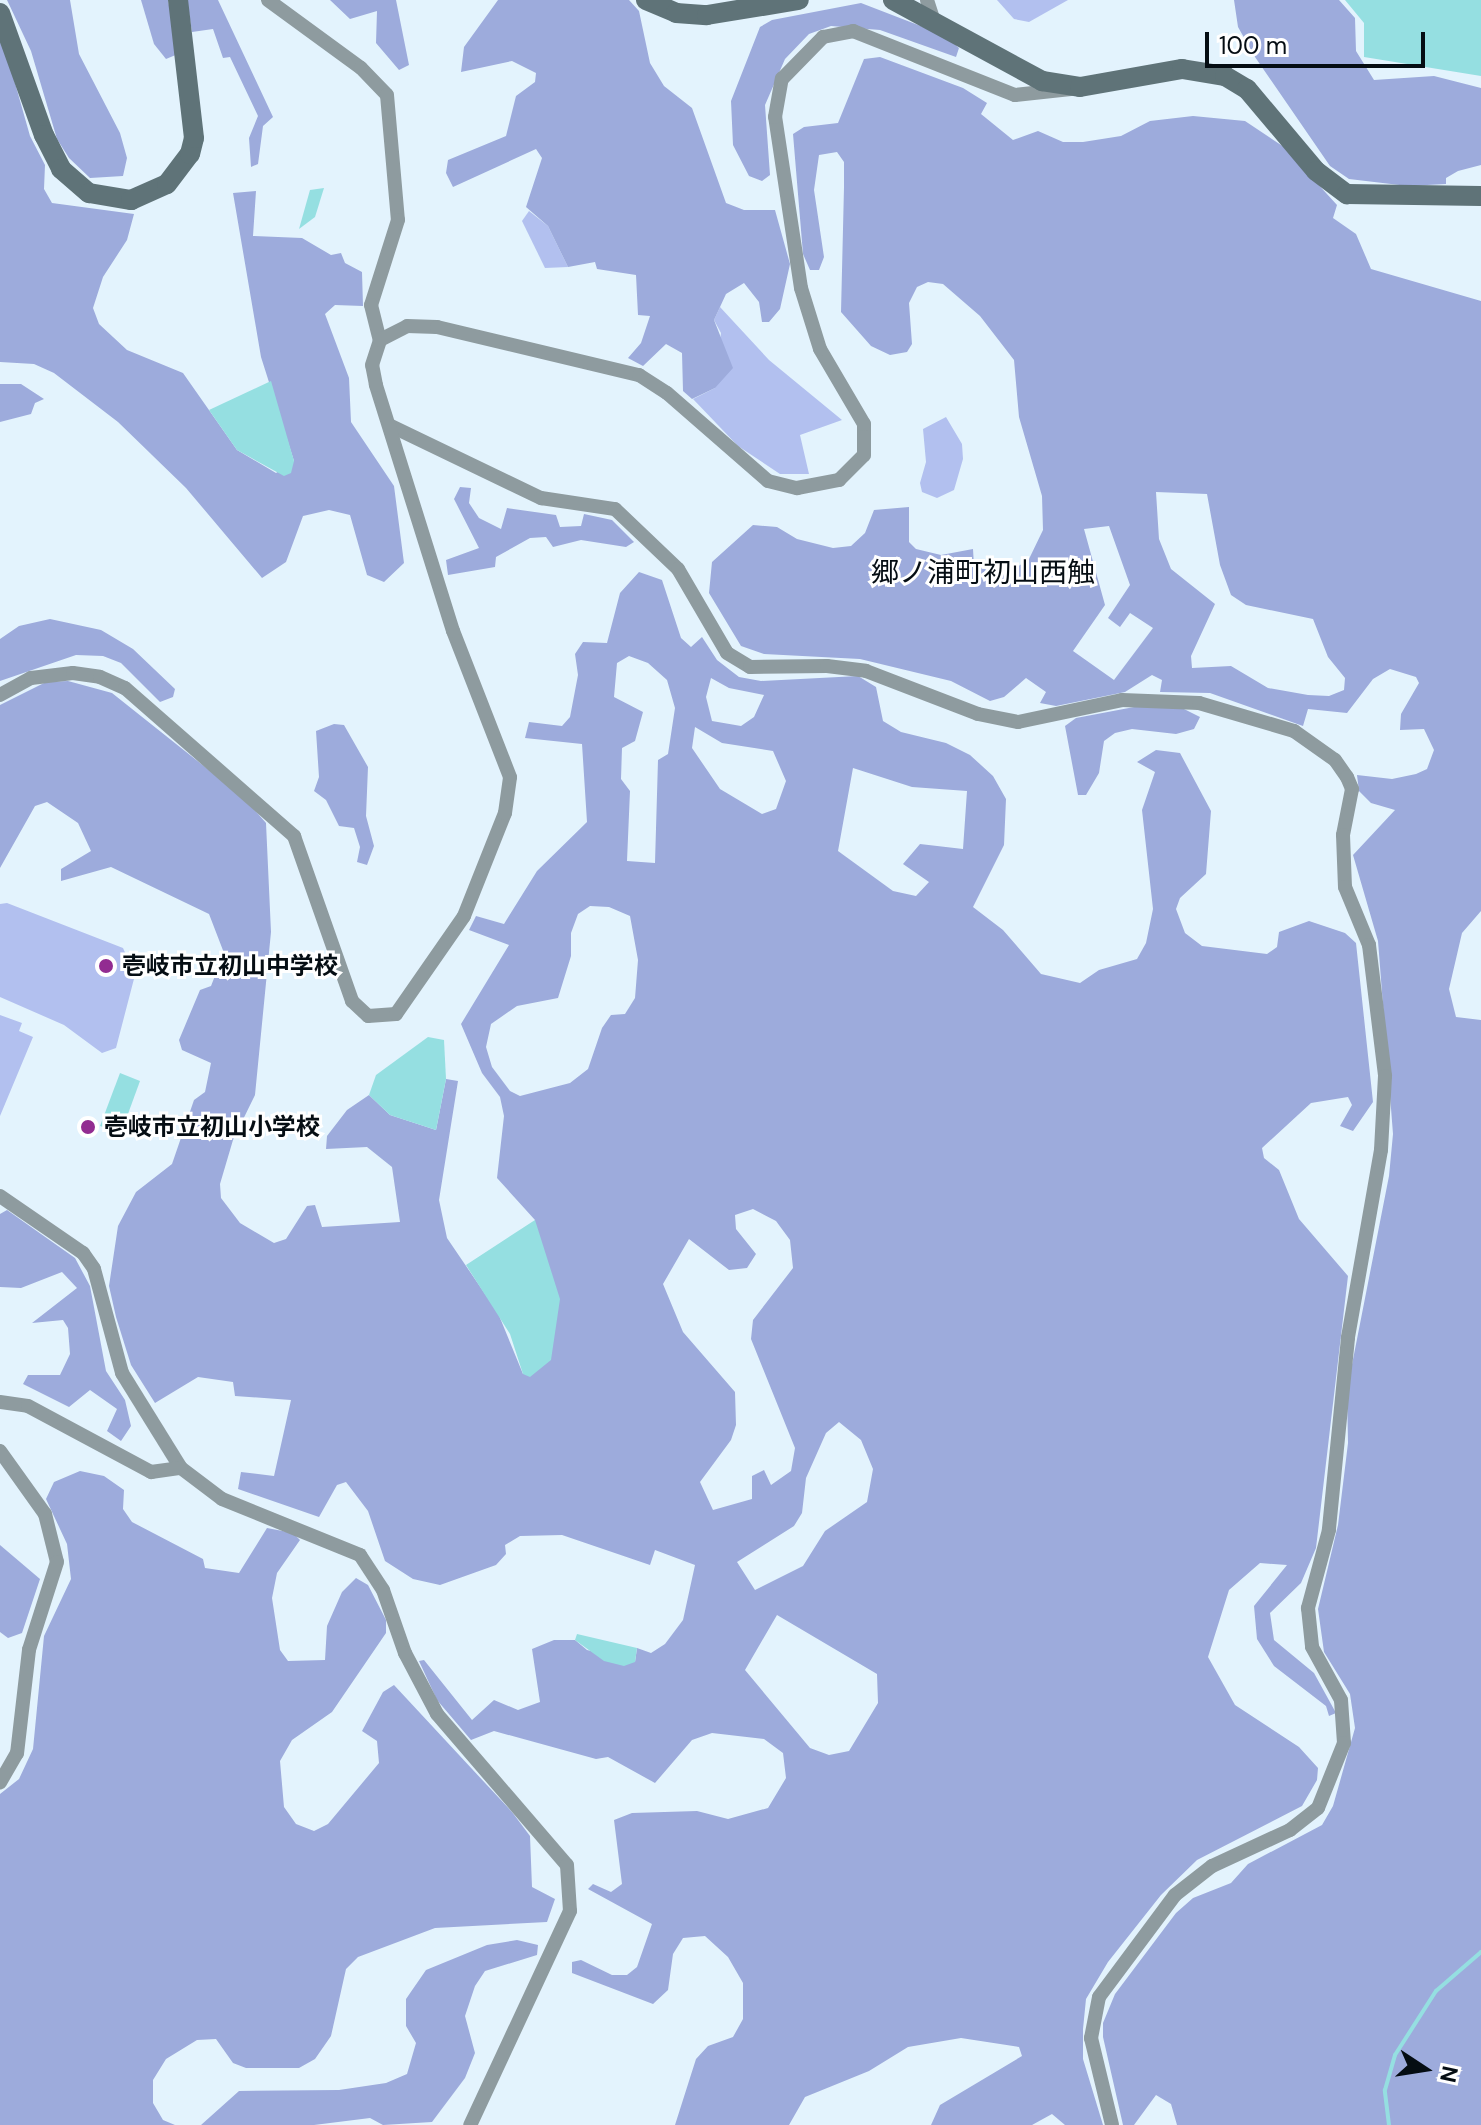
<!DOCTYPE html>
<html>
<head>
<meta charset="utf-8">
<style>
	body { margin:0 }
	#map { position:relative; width:1481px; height:2125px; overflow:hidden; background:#e3f3fd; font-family:"DM Sans","Noto Sans JP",sans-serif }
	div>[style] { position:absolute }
	.green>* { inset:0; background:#b2c0ef }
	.forest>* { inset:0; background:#9dabdc }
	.water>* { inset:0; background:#95dfe1 }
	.stream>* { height:4px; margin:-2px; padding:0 2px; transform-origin:2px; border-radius:2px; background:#95dfe1 }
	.minor>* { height:14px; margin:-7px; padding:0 7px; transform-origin:7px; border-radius:7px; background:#8e9b9f }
	.secondary>* { height:20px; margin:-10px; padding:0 10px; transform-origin:10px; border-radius:10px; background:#5f7378 }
	.dots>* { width:22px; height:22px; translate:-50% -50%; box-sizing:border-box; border:4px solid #fff; border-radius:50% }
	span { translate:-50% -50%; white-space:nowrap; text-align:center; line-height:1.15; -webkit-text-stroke:6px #fff; paint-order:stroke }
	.poi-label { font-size:24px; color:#050d13; font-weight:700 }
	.left { translate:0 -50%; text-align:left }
	.quarter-label { font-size:28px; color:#050d13 }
	.north { position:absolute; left:1385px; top:2029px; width:80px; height:80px; -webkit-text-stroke:6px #fff; paint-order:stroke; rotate:102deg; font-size:22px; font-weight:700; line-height:32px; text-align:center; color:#050d13 }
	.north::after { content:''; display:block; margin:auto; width:28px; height:36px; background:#050d13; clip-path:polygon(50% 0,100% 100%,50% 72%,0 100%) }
	.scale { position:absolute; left:1205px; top:32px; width:220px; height:36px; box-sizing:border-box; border:4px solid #050d13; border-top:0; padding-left:10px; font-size:24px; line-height:28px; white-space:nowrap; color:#050d13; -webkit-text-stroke:6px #fff; paint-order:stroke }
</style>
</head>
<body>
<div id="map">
	<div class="green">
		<i style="clip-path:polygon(997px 0,1068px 0,1029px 22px,1014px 19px)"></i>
		<i style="clip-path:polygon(529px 211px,548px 226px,568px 267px,545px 268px,522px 221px)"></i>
		<i style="clip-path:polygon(720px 307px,769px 360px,842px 420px,800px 435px,809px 474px,780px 474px,738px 446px,693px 399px,715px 388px,721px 333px,714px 320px)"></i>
		<i style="clip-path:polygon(946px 417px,962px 444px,963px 459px,954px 490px,937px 498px,922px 492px,920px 483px,926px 462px,923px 429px)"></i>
		<i style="clip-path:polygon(7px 903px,123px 948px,135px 975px,116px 1048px,102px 1053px,64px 1025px,0 997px,0 904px)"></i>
		<i style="clip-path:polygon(0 1015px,22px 1023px,19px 1031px,33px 1037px,0 1116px)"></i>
	</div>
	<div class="forest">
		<i style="clip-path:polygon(7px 0,70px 0,79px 54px,120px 133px,127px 158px,123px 176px,90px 178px,69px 158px,57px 139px,31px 51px)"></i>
		<i style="clip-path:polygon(141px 0,168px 0,178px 54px,166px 59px,154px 44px)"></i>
		<i style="clip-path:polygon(187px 0,218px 0,273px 117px,263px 126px,258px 164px,251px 167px,249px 138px,258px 116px,230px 57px,223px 58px,213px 29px,192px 32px)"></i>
		<i style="clip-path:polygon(330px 0,396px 0,409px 65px,399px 70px,376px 43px,377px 11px,350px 19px)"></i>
		<i style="clip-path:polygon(498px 0,629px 0,639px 11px,650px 63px,664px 86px,692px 108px,726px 203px,744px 210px,775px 210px,790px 264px,780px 309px,769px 322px,762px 322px,759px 302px,744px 283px,726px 294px,714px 320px,733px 368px,715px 388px,692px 399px,683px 391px,682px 353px,666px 344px,643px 366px,628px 358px,641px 343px,650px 316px,638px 315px,636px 275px,597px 269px,595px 262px,568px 267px,548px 226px,526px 207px,542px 158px,536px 149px,453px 187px,446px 173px,448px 160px,506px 136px,516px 96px,535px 82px,536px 73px,512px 61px,461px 72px,464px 47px)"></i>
		<i style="clip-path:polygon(1234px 0,1339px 0,1355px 18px,1356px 51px,1374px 80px,1434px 76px,1481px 88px,1481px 165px,1458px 171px,1446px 178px,1446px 184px,1408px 186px,1349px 179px,1330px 166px,1255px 57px,1238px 27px)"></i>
		<i style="clip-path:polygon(861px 3px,944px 35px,959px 48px,956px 57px,880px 30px,831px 26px,809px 34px,785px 59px,765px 105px,770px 175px,762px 181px,749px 176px,733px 145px,731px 101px,760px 27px,772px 20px)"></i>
		<i style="clip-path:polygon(0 30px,30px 136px,45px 165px,44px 189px,52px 203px,134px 214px,127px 240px,103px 277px,93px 308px,99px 324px,127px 350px,183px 373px,237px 450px,276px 473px,294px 461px,261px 357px,233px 193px,256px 191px,253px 236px,302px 238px,331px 255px,341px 253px,345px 263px,362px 272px,363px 306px,335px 305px,325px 314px,349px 378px,351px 422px,394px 486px,404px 563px,384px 582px,367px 575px,350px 515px,329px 510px,303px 516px,286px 562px,262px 578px,186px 488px,118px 422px,54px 373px,34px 364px,0 362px)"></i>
		<i style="clip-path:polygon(evenodd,880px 57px,963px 88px,987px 103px,981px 114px,1013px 140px,1038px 131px,1063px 142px,1083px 142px,1121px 136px,1150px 121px,1193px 116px,1245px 121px,1284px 147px,1337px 205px,1333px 218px,1356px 234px,1371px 269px,1481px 301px,1481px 911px,1462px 933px,1449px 989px,1456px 1017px,1481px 1020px,1481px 2125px,1177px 2125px,1171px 2104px,1156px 2095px,1134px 2125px,1123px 2125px,1103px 2037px,1103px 2023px,1115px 1994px,1176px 1913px,1193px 1898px,1231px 1883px,1248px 1864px,1322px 1825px,1333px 1806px,1355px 1728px,1350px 1694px,1324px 1652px,1318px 1609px,1338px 1525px,1348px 1443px,1347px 1390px,1389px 1176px,1393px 1134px,1378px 941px,1353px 855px,1395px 810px,1371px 803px,1359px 791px,1357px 775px,1392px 779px,1416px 774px,1427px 769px,1434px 750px,1424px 729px,1400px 730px,1401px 714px,1419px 683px,1416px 677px,1390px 669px,1373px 679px,1347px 713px,1308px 709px,1303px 726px,1210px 693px,1160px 692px,1162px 680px,1152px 675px,1125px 692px,1056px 706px,1040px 703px,1046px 692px,1026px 678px,1004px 697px,990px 701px,951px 681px,860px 659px,764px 654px,741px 646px,709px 593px,712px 562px,753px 525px,777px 527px,797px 539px,833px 548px,851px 546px,865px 533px,874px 510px,909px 507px,909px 542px,916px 549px,941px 555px,973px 549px,974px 566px,995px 572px,1011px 571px,1029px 559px,1043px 530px,1042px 496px,1019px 417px,1014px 360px,980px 316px,943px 284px,928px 282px,917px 287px,909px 303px,912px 344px,907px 352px,890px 355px,871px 346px,841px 312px,844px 187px,844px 162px,837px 152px,819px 155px,814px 190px,824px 257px,819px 270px,810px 270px,803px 254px,793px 134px,804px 127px,838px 123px,864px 59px,880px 57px,1156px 492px,1207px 494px,1220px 565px,1231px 595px,1246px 605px,1313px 619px,1328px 657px,1345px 678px,1344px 690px,1329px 696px,1308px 695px,1268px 688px,1231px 666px,1192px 668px,1191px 656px,1215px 604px,1171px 569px,1159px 539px,1156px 492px,880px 57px,1109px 526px,1130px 585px,1108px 618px,1120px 627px,1130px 613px,1153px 628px,1114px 680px,1073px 651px,1105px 605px,1084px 529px,1109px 526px)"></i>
		<i style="clip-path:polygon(0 384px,21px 384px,44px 399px,35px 403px,31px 414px,0 422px)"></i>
		<i style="clip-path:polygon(460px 487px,471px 488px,469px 503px,479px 518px,501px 529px,507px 508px,556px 515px,560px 527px,581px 526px,584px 514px,612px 520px,634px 542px,626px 547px,581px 540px,553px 547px,546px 537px,530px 538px,496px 557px,495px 567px,448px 575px,446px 560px,479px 548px,454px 499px)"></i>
		<i style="clip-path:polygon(evenodd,639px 572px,662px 580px,681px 638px,691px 647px,702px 637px,717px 660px,739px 677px,761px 681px,858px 676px,876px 687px,883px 721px,901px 732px,946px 743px,970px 755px,993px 776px,1006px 799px,1004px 845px,973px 907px,1003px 930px,1041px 974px,1080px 983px,1099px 970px,1137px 959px,1146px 943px,1153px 909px,1142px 810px,1155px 772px,1137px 762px,1156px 750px,1180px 753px,1211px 811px,1206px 874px,1180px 898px,1176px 909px,1185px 933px,1202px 946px,1267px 954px,1277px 947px,1279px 932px,1309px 921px,1345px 933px,1356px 943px,1373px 1102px,1353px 1131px,1340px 1126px,1352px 1105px,1348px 1097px,1311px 1103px,1262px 1148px,1264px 1158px,1279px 1170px,1299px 1219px,1348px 1276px,1316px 1548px,1301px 1583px,1270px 1613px,1274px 1640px,1314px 1673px,1336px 1713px,1329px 1716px,1326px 1706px,1274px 1666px,1257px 1639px,1254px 1606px,1287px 1565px,1260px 1563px,1229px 1590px,1208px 1657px,1235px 1705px,1299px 1747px,1318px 1768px,1317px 1780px,1302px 1806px,1197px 1860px,1161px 1895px,1108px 1962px,1086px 1999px,1083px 2029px,1083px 2059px,1103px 2125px,1065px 2125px,1052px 2114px,1032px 2125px,931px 2125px,940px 2105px,1022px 2056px,1019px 2047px,961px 2038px,908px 2047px,869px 2071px,805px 2097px,789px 2125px,675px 2125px,696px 2059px,708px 2046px,733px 2037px,743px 2019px,743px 1983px,728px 1957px,705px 1936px,683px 1938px,673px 1954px,668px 1990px,653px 2004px,572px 1973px,572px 1962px,581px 1960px,612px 1975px,627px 1975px,637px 1967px,652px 1924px,588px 1889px,593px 1884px,611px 1892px,622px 1884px,614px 1820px,632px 1813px,697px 1811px,728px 1819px,768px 1808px,786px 1778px,783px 1753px,764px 1739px,712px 1733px,692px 1740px,655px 1783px,608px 1757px,596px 1759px,494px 1731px,471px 1740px,437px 1700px,419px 1661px,424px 1660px,472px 1720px,494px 1700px,518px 1710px,540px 1702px,532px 1649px,554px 1640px,575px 1640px,587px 1650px,635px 1662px,637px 1648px,651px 1653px,665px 1644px,683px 1620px,695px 1565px,655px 1550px,650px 1565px,562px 1535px,520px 1536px,505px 1545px,506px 1554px,496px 1565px,440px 1585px,413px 1579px,385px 1561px,368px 1511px,346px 1482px,337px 1485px,319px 1517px,238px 1489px,241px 1472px,274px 1476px,291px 1400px,235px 1396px,233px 1382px,198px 1377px,155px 1403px,131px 1365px,116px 1317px,109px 1286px,118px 1226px,136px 1192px,172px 1164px,194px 1100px,205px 1092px,211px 1063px,182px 1050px,179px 1040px,200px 990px,211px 986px,224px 953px,209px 914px,111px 867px,61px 881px,61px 869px,91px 851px,78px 823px,47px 802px,35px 806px,0 868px,0 705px,46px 682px,68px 681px,112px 693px,244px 798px,266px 823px,271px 932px,255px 1095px,233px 1140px,220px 1184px,221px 1198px,240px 1223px,274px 1243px,286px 1239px,307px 1206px,315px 1205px,322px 1227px,400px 1222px,392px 1167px,367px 1147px,326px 1149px,327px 1136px,347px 1110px,369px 1095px,390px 1115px,436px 1130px,446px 1079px,458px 1081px,439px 1200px,447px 1238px,498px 1313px,523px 1374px,535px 1220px,497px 1178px,504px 1116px,500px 1097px,482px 1073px,461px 1024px,509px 945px,469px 930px,476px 916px,504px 924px,537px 871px,587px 822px,582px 744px,525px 738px,529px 722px,562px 726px,570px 717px,578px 675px,575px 654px,583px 642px,607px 643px,620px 593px,639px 572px,629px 656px,648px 663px,667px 680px,675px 708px,668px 754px,658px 760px,655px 863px,627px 861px,630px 791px,621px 779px,622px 748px,635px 741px,643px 712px,614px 697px,617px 663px,629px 656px,639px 572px,711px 678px,729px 688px,764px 695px,754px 717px,741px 726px,712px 721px,706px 697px,711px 678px,639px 572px,695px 727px,722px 743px,773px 751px,786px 781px,776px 809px,762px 814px,720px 789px,692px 748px,695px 727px,639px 572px,853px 768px,912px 787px,967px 791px,963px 849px,920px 844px,903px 864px,929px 882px,916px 896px,893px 891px,838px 851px,853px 768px,639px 572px,590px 906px,609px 907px,630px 916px,638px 960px,635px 998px,625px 1014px,611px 1015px,602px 1028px,588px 1069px,570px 1083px,520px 1096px,510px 1091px,492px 1067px,486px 1047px,491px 1024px,517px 1006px,558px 998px,571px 956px,571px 933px,578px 914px,590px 906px,639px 572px,753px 1209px,776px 1221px,790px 1240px,793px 1268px,753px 1320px,751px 1339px,795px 1448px,791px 1471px,771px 1485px,764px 1470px,752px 1476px,752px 1499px,713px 1510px,700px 1482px,731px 1440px,736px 1425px,735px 1392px,683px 1332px,663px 1284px,689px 1239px,729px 1270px,747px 1268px,756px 1254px,736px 1229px,735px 1215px,753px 1209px,639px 572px,839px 1422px,861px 1440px,873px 1469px,867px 1502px,825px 1531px,803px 1566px,755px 1590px,737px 1562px,794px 1526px,802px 1513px,806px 1478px,826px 1433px,839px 1422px,639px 572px,777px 1615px,877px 1674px,878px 1703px,849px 1751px,829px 1755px,810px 1748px,745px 1670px,777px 1615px)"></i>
		<i style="clip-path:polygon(50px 619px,101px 630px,133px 649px,175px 689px,173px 697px,160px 702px,121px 663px,103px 656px,76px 655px,0 681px,0 639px,19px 626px)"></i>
		<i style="clip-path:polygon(1150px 704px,1180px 707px,1200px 717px,1194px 729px,1176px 734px,1132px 729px,1115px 733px,1104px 741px,1099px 773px,1086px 795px,1078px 795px,1065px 726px,1076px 718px)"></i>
		<i style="clip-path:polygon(334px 724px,344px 725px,368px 767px,366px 816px,374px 846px,367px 865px,357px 862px,360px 847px,354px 828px,339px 826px,326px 800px,314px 791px,319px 777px,316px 731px)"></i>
		<i style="clip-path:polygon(7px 1210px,75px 1258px,90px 1286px,106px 1371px,125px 1400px,131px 1426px,121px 1441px,107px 1431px,117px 1409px,90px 1390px,69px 1407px,23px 1384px,28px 1375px,60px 1375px,70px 1354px,68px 1328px,63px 1320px,32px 1323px,77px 1288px,62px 1272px,21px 1288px,0 1287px,0 1214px)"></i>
		<i style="clip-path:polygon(80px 1471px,104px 1476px,124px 1490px,123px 1509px,132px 1522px,203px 1559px,205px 1568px,239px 1573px,267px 1528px,293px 1533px,300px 1540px,277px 1573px,272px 1598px,280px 1650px,288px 1661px,325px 1660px,327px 1626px,342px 1592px,356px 1578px,368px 1585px,386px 1620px,386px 1633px,332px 1712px,292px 1740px,280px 1761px,284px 1807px,296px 1824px,314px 1831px,328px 1824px,379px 1763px,377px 1741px,362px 1731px,383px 1692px,394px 1685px,512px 1812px,530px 1836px,532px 1887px,555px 1899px,547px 1922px,435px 1928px,358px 1957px,346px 1969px,331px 2036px,315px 2059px,299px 2068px,246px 2068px,233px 2063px,216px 2039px,197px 2040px,166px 2059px,153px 2080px,153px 2103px,163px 2120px,175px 2125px,0 2125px,0 1794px,19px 1779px,33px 1749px,44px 1636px,71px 1579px,67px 1544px,46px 1499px,54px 1482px)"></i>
		<i style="clip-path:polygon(0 1545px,40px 1579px,22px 1633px,8px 1638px,0 1632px)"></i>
		<i style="clip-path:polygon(517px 1940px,538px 1945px,537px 1955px,485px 1971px,475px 1986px,465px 2016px,475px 2053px,465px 2078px,432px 2122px,383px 2125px,370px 2118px,314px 2125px,201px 2125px,239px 2091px,339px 2090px,386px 2083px,407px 2074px,416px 2043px,406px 2026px,406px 1999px,426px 1970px,487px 1945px)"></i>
	</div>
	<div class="water">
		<i style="clip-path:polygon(1345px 0,1481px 0,1481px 76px,1364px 57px,1364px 23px)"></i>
		<i style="clip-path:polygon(324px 188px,315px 217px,299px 229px,310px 190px)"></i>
		<i style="clip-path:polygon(271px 381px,294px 461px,291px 473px,284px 476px,237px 450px,209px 410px)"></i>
		<i style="clip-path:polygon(428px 1037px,444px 1040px,446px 1079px,436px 1130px,390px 1115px,369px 1095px,376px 1075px)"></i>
		<i style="clip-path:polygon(120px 1073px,140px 1081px,121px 1133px,100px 1126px)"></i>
		<i style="clip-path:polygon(535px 1220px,560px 1299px,551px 1360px,530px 1377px,523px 1374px,510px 1334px,466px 1265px)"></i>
		<i style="clip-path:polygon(577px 1634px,637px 1648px,635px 1662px,624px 1666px,604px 1661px,575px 1640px)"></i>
	</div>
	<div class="stream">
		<i style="left:1389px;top:2125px;width:35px;rotate:-97deg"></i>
		<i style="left:1385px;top:2090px;width:36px;rotate:-74deg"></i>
		<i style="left:1395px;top:2055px;width:76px;rotate:-57.4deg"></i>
		<i style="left:1436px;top:1991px;width:60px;rotate:-40.9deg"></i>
	</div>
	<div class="minor">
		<i style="left:268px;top:0;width:115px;rotate:36.2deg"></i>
		<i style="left:361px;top:68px;width:37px;rotate:46deg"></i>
		<i style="left:387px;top:95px;width:125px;rotate:85deg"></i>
		<i style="left:398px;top:220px;width:89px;rotate:107.6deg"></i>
		<i style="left:371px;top:305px;width:36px;rotate:76deg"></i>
		<i style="left:927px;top:0;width:23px;rotate:72deg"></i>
		<i style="left:389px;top:425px;width:169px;rotate:25.7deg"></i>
		<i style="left:541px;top:498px;width:75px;rotate:8.5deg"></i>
		<i style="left:615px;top:509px;width:87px;rotate:43.6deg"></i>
		<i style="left:678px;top:569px;width:97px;rotate:59.7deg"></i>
		<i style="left:727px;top:653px;width:27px;rotate:31deg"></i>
		<i style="left:750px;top:667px;width:77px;rotate:-0.7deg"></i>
		<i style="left:827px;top:666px;width:39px;rotate:7deg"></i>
		<i style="left:866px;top:671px;width:120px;rotate:21deg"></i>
		<i style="left:978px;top:714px;width:41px;rotate:11.3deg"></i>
		<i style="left:1018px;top:722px;width:106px;rotate:-11.9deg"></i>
		<i style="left:1122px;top:700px;width:77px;rotate:2.2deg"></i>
		<i style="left:1199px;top:703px;width:99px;rotate:16.4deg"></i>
		<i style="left:1294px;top:731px;width:50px;rotate:35.3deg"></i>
		<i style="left:1335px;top:760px;width:21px;rotate:55deg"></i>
		<i style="left:1347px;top:777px;width:13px;rotate:67deg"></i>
		<i style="left:1352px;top:789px;width:47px;rotate:101.1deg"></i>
		<i style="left:1343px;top:835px;width:52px;rotate:87.8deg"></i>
		<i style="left:1345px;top:887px;width:63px;rotate:67.5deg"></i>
		<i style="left:1369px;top:945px;width:132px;rotate:83deg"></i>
		<i style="left:1385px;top:1076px;width:74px;rotate:93.1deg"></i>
		<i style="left:1381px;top:1150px;width:191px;rotate:100deg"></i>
		<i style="left:1348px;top:1338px;width:193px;rotate:95.7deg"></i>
		<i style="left:1329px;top:1530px;width:81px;rotate:105.1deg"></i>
		<i style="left:1308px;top:1608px;width:39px;rotate:84deg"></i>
		<i style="left:1312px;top:1647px;width:60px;rotate:61.3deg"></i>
		<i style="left:1341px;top:1700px;width:43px;rotate:86deg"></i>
		<i style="left:1344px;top:1743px;width:70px;rotate:111.8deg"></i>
		<i style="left:1318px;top:1808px;width:36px;rotate:142deg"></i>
		<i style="left:1290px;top:1830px;width:86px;rotate:155.2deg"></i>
		<i style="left:1212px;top:1866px;width:47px;rotate:141.9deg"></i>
		<i style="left:1175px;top:1895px;width:127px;rotate:126.7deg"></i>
		<i style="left:1099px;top:1997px;width:42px;rotate:101deg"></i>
		<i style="left:1091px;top:2038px;width:89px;rotate:76.4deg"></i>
		<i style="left:0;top:695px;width:35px;rotate:-29deg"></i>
		<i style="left:31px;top:678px;width:42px;rotate:-6.8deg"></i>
		<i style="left:73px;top:673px;width:27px;rotate:8deg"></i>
		<i style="left:100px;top:677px;width:27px;rotate:24deg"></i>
		<i style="left:125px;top:688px;width:225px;rotate:41.2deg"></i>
		<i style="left:294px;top:836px;width:175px;rotate:70.6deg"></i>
		<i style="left:352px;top:1001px;width:22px;rotate:43deg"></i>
		<i style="left:368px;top:1016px;width:28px;rotate:-4deg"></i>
		<i style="left:396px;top:1014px;width:119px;rotate:-55.2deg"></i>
		<i style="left:464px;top:916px;width:111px;rotate:-68.3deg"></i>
		<i style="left:505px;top:813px;width:36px;rotate:-82deg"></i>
		<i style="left:510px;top:777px;width:157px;rotate:-111.3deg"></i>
		<i style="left:453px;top:631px;width:258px;rotate:-107.4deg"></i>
		<i style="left:376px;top:385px;width:20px;rotate:-101deg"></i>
		<i style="left:372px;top:365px;width:26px;rotate:-72deg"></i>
		<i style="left:380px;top:340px;width:30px;rotate:-27deg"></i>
		<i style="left:407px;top:326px;width:30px;rotate:2deg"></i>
		<i style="left:437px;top:327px;width:208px;rotate:13.4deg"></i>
		<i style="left:639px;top:375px;width:33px;rotate:33deg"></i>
		<i style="left:667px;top:393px;width:134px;rotate:41.1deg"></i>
		<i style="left:768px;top:481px;width:30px;rotate:14deg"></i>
		<i style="left:797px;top:488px;width:43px;rotate:-10.8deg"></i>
		<i style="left:839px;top:480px;width:35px;rotate:-45deg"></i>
		<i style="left:864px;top:455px;width:31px;rotate:-90deg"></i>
		<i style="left:864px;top:424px;width:87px;rotate:-120.4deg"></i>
		<i style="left:820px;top:349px;width:64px;rotate:-107.3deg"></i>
		<i style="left:801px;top:288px;width:173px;rotate:-98.6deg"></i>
		<i style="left:775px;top:117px;width:39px;rotate:-80deg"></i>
		<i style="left:782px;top:79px;width:59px;rotate:-45.7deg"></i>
		<i style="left:823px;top:37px;width:31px;rotate:-11deg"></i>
		<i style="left:853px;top:31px;width:174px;rotate:21.6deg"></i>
		<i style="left:1015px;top:95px;width:56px;rotate:-6.1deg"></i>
		<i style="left:0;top:1196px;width:101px;rotate:34.5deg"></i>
		<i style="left:83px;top:1253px;width:19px;rotate:55deg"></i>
		<i style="left:94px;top:1269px;width:108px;rotate:74.9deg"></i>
		<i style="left:122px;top:1373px;width:112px;rotate:58.2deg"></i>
		<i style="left:181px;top:1468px;width:51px;rotate:37.1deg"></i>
		<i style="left:222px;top:1499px;width:149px;rotate:22.1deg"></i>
		<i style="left:360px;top:1555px;width:42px;rotate:56.7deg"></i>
		<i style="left:383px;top:1590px;width:67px;rotate:70.8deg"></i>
		<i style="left:405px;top:1653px;width:69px;rotate:62.3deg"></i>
		<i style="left:437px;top:1714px;width:199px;rotate:49.3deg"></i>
		<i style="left:567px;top:1865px;width:46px;rotate:86.3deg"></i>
		<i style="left:570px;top:1911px;width:236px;rotate:115deg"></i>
		<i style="left:0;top:1402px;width:28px;rotate:8deg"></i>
		<i style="left:28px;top:1406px;width:140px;rotate:28.2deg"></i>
		<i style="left:151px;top:1472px;width:30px;rotate:-8deg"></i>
		<i style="left:0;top:1451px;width:77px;rotate:54.5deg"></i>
		<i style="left:45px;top:1514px;width:49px;rotate:76deg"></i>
		<i style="left:57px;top:1562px;width:92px;rotate:107.7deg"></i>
		<i style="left:29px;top:1650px;width:104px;rotate:96.6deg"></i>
		<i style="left:17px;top:1753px;width:34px;rotate:120deg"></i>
	</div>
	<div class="secondary">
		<i style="left:646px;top:0;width:33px;rotate:23deg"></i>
		<i style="left:676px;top:13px;width:31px;rotate:4deg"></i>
		<i style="left:707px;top:15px;width:93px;rotate:-9.3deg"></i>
		<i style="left:893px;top:0;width:170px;rotate:28.5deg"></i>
		<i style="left:1042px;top:81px;width:38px;rotate:9deg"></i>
		<i style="left:1080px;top:87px;width:104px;rotate:-10deg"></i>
		<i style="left:1182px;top:69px;width:44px;rotate:9.2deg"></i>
		<i style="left:1225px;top:76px;width:26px;rotate:31deg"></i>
		<i style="left:1247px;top:89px;width:107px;rotate:49.9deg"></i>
		<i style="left:1316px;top:171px;width:39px;rotate:37deg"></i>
		<i style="left:1347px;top:194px;width:134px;rotate:0.9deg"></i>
		<i style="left:0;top:13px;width:130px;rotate:70.2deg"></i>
		<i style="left:44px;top:135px;width:38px;rotate:63deg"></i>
		<i style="left:61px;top:169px;width:37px;rotate:41deg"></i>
		<i style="left:89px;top:193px;width:43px;rotate:9.5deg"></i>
		<i style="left:131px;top:200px;width:39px;rotate:-24deg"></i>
		<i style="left:167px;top:184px;width:38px;rotate:-53deg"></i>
		<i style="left:190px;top:154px;width:16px;rotate:-76deg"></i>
		<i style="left:194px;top:138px;width:139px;rotate:-96.6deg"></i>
	</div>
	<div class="dots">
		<i style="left:106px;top:966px;background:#922c91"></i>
		<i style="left:88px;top:1127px;background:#922c91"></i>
	</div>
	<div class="poi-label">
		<span class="left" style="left:122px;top:966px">壱岐市立初山中学校</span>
		<span class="left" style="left:104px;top:1127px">壱岐市立初山小学校</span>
	</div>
	<div class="quarter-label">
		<span style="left:983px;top:573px">郷ノ浦町初山西触</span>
	</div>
	<div class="north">N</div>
	<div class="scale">100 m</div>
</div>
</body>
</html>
